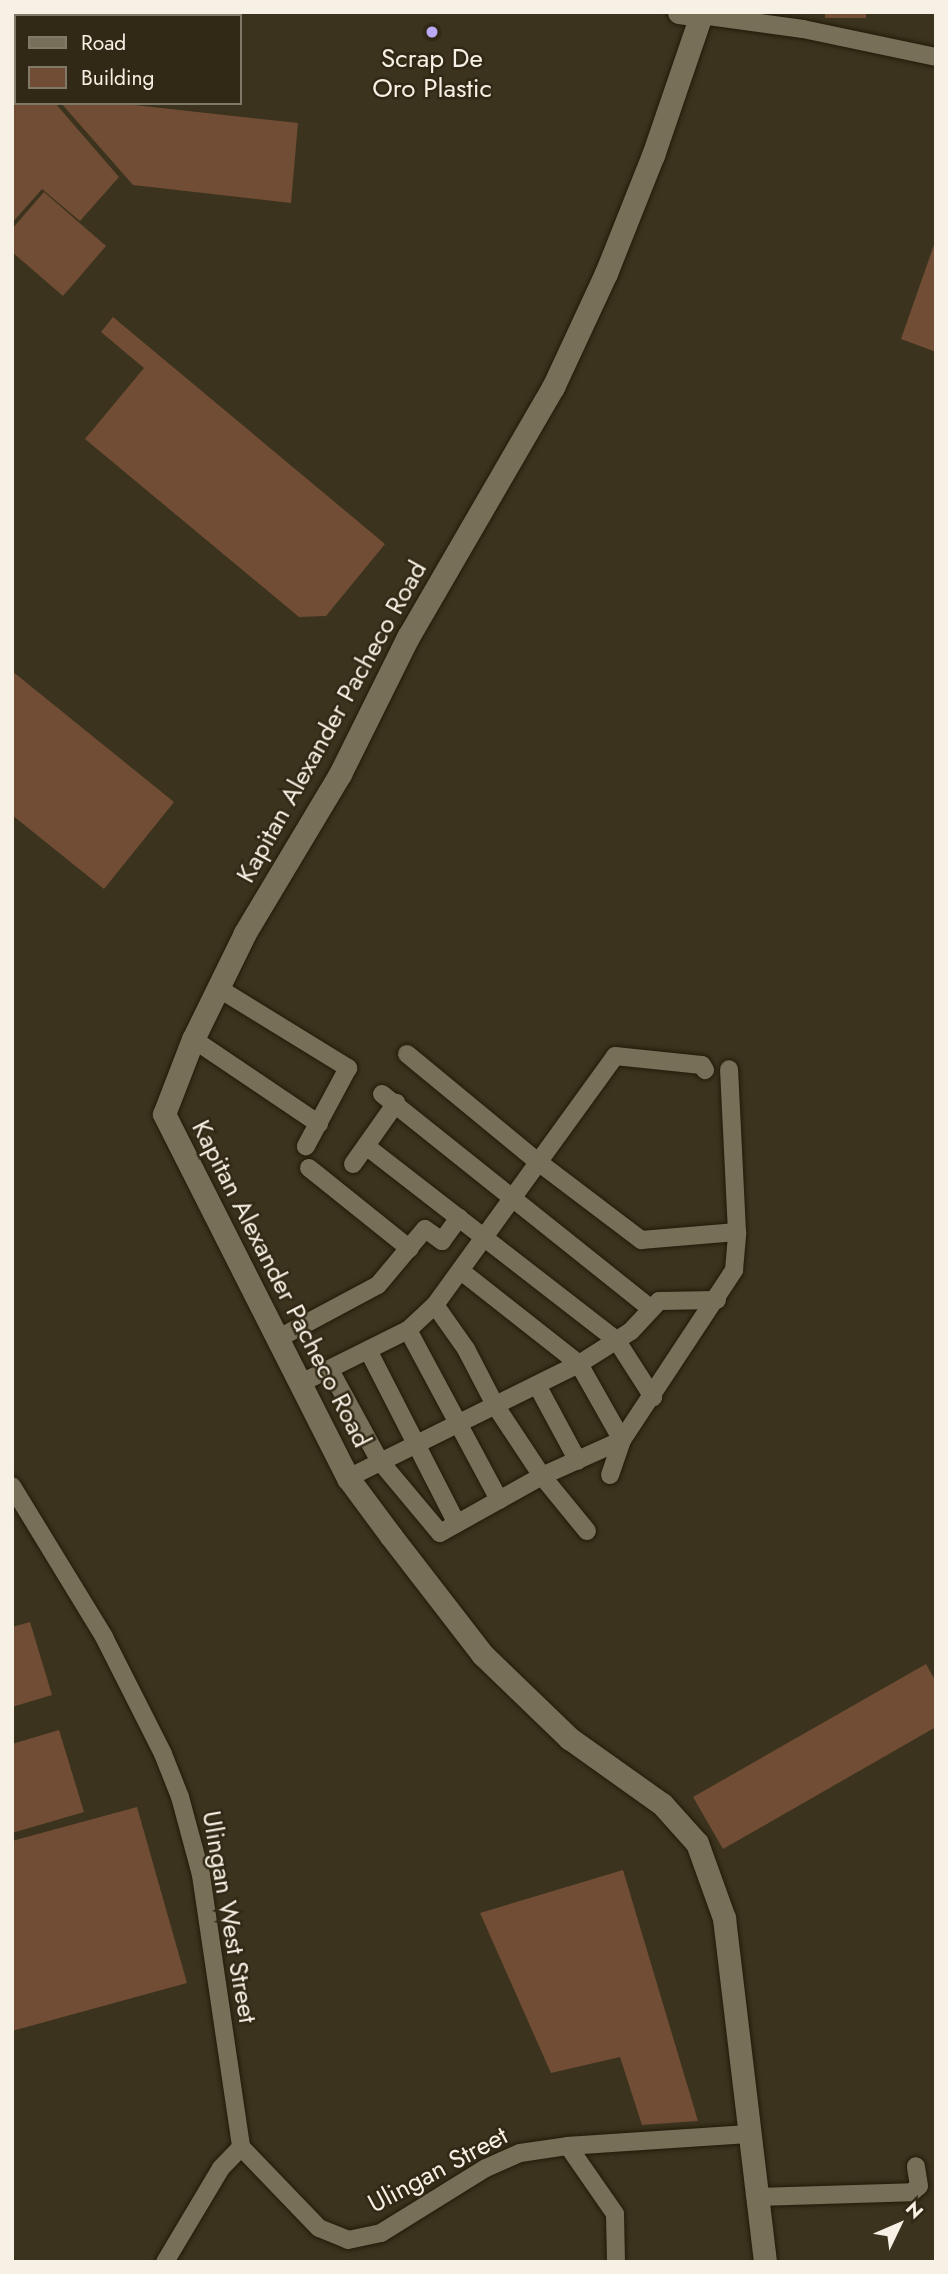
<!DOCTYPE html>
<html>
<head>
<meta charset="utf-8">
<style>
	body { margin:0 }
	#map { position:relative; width:948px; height:2274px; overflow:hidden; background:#3b331e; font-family:Jost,sans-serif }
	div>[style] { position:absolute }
	.building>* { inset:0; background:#704d34 }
	.roads { filter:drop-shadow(0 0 2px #221a07) drop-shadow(0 0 2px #221a07) }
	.minor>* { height:18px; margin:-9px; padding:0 9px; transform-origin:9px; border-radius:9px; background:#786f59 }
	.tertiary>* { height:23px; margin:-11.5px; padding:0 11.5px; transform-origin:11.5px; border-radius:11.5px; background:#786f59 }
	.dots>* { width:19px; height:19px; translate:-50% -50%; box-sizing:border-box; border:4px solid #312915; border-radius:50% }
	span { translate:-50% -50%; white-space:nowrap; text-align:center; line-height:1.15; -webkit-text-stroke:5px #312915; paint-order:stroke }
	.poi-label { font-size:26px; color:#f7f1e5 }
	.street-label { font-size:26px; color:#f7f1e5 }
	.frame { position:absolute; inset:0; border:14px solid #f7f1e5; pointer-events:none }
	.legend { position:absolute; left:14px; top:14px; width:228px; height:91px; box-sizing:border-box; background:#312915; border:2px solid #807968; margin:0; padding:9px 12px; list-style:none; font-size:21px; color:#f7f1e5 }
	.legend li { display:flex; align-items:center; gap:14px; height:35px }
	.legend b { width:35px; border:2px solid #807968 }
	.north { position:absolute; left:864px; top:2190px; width:70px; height:70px; -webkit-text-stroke:5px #312915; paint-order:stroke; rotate:46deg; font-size:19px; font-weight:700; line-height:28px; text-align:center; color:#f7f1e5 }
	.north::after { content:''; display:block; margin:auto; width:24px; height:32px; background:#f7f1e5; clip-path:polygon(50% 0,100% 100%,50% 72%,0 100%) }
</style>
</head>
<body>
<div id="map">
	<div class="building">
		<i style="clip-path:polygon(825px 12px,866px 12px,866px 18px,825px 18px)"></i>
		<i style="clip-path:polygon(12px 61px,16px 64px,16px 103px,55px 103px,119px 177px,80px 221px,42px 189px,12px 223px)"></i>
		<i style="clip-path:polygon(61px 103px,116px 103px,298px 123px,291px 203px,133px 185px)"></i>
		<i style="clip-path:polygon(44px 192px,106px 246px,63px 296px,12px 252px,12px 229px)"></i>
		<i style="clip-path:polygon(935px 242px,936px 242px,936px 352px,901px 339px)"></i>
		<i style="clip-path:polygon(113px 317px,385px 544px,326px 616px,299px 617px,85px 439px,144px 368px,101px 332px)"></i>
		<i style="clip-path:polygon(12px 671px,174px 802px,104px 889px,12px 815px)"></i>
		<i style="clip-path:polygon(30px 1622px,52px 1695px,12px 1707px,12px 1627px)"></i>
		<i style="clip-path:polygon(926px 1664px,936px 1682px,936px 1727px,723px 1849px,693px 1797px)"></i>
		<i style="clip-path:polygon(59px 1730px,84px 1812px,12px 1833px,12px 1744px)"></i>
		<i style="clip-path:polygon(137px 1807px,187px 1983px,12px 2031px,12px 1841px)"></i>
		<i style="clip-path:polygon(623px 1870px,698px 2121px,642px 2125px,620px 2057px,551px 2073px,480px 1913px)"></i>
	</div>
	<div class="roads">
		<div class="minor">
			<i style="left:701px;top:15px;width:103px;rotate:7.8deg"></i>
			<i style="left:803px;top:29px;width:136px;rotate:11.9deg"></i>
			<i style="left:218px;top:988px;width:153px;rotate:31.6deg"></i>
			<i style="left:348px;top:1068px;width:89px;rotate:118.3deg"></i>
			<i style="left:193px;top:1039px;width:152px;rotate:34deg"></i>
			<i style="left:407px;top:1054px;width:168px;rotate:39.5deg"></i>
			<i style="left:537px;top:1161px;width:131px;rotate:37.2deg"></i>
			<i style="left:641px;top:1240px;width:96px;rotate:-4.8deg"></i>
			<i style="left:382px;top:1094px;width:344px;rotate:38.6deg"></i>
			<i style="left:366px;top:1146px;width:318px;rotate:37.8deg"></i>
			<i style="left:617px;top:1341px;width:67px;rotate:57.3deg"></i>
			<i style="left:353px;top:1164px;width:75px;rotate:-54.8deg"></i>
			<i style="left:309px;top:1168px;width:129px;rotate:38.7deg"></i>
			<i style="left:461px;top:1271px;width:150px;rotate:38.2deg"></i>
			<i style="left:579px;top:1364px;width:87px;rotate:60.5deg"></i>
			<i style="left:435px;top:1305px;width:54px;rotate:54.8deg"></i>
			<i style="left:466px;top:1349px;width:63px;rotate:62.6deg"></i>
			<i style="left:495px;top:1405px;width:85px;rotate:56.5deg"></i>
			<i style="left:542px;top:1476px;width:71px;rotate:50.7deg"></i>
			<i style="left:408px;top:1330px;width:193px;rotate:61.8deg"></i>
			<i style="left:279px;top:1338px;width:112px;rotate:-28.2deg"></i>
			<i style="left:378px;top:1285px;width:73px;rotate:-50deg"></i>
			<i style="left:425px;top:1229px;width:21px;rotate:35deg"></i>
			<i style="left:442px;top:1241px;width:29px;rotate:-54deg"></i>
			<i style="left:368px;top:1350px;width:195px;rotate:62.9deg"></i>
			<i style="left:330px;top:1370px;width:102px;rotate:61.4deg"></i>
			<i style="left:379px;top:1460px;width:95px;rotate:50.1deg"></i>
			<i style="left:440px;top:1533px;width:117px;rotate:-29.2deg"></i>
			<i style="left:542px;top:1476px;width:88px;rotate:-24.2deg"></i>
			<i style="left:301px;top:1383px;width:119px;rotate:-26.4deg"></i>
			<i style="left:408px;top:1330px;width:37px;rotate:-43deg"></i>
			<i style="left:435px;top:1305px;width:307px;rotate:-54.1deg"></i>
			<i style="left:615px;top:1056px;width:87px;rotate:5.9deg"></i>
			<i style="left:702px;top:1065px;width:6px;rotate:59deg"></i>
			<i style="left:537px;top:1385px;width:86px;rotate:61.7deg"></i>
			<i style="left:610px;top:1475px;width:37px;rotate:-71deg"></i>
			<i style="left:622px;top:1440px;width:204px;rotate:-56.6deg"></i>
			<i style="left:734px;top:1270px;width:38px;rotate:-85deg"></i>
			<i style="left:737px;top:1232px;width:163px;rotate:-92.8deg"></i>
			<i style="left:348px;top:1478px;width:258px;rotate:-26.3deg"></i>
			<i style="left:579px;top:1364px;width:62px;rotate:-32.4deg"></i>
			<i style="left:631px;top:1331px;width:41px;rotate:-47deg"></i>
			<i style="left:659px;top:1301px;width:58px;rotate:-1deg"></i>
			<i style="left:12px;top:1486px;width:177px;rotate:58.6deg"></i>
			<i style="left:104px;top:1637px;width:131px;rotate:63.2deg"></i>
			<i style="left:163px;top:1754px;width:46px;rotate:68.4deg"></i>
			<i style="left:180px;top:1797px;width:81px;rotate:74.9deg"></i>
			<i style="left:201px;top:1875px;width:275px;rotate:81.6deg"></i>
			<i style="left:568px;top:2146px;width:83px;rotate:55.3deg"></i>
			<i style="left:615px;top:2214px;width:48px;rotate:88.8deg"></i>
			<i style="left:241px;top:2147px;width:112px;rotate:46.1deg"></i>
			<i style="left:319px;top:2228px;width:31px;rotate:22deg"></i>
			<i style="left:348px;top:2240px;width:34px;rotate:-12deg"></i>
			<i style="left:381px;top:2233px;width:123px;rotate:-31.8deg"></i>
			<i style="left:486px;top:2168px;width:37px;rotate:-24deg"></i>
			<i style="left:520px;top:2153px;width:49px;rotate:-8.3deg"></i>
			<i style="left:568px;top:2146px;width:183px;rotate:-3.8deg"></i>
			<i style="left:757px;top:2197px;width:155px;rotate:-1.8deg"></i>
			<i style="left:912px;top:2192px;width:9px;rotate:-41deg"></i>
			<i style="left:919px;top:2186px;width:20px;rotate:-99deg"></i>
			<i style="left:165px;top:2262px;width:109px;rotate:-59.2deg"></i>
			<i style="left:221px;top:2168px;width:29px;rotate:-46deg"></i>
		</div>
		<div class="tertiary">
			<i style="left:679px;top:12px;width:22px;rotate:8deg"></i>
			<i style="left:701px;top:15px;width:148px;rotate:108.9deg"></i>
			<i style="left:653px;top:155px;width:127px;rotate:111.7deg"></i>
			<i style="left:606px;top:273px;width:126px;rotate:114.9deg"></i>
			<i style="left:553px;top:387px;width:289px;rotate:120.1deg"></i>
			<i style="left:408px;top:637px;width:153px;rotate:116.4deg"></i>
			<i style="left:340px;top:774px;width:185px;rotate:120.9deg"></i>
			<i style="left:245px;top:933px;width:118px;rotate:116.1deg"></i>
			<i style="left:193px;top:1039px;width:80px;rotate:111.1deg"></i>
			<i style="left:164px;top:1114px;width:408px;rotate:63.2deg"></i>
			<i style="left:348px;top:1478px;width:72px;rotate:53.4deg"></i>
			<i style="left:391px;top:1536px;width:150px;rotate:52.3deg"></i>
			<i style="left:483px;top:1655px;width:120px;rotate:44deg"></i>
			<i style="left:569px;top:1738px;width:114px;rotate:35.4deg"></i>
			<i style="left:662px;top:1804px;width:52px;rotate:48.1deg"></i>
			<i style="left:697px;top:1843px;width:80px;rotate:70.2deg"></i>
			<i style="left:724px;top:1918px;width:346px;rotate:83.2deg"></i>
		</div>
	</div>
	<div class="dots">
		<i style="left:432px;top:32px;background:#bcaaf5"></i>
	</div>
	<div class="poi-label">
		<span style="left:432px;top:74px">Scrap De<br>Oro Plastic</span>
	</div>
	<div class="street-label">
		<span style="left:332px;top:722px;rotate:-61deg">Kapitan Alexander Pacheco Road</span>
		<span style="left:281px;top:1284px;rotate:63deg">Kapitan Alexander Pacheco Road</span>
		<span style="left:229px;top:1917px;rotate:80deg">Ulingan West Street</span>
		<span style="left:438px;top:2170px;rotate:-28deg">Ulingan Street</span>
	</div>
	<div class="frame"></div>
	<ul class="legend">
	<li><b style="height:9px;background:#786f59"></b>Road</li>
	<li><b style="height:19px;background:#704d34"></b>Building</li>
	</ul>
	<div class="north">N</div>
</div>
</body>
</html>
